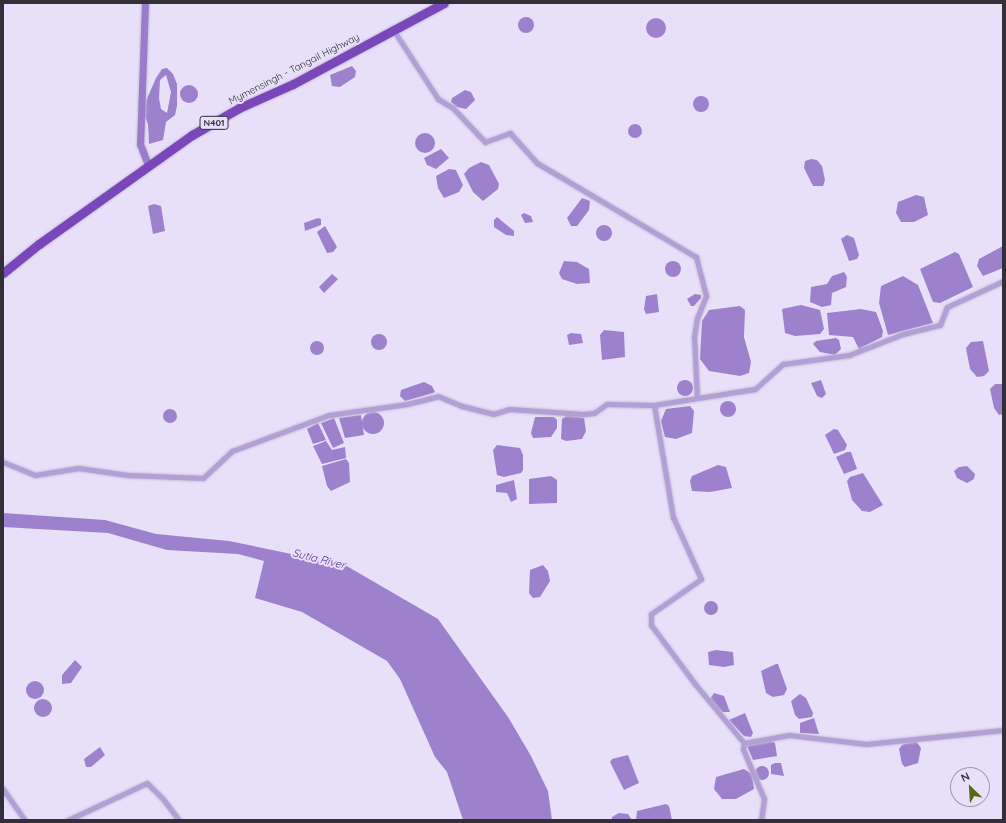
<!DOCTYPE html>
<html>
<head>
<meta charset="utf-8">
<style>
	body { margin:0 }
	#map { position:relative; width:1006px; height:823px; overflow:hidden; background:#e8e0f9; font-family:Quicksand,sans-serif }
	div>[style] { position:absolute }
	.water>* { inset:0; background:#9e81cd }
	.round { border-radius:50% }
	.roads { filter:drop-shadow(0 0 1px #c4bdd3) drop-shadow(0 0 1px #c4bdd3) }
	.street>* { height:5px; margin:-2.5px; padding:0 2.5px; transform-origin:2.5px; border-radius:2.5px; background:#b29fd5 }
	.secondary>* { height:7px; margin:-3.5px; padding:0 3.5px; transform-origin:3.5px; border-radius:3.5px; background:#9a7cca }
	.highway>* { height:9px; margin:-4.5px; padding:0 4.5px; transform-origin:4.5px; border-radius:4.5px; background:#7a47ba }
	span { translate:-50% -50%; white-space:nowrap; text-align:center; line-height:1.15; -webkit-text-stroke:4px #e8e0f9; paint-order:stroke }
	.shield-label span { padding:1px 3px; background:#e8e0f9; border:1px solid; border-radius:3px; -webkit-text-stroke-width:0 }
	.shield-label { font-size:9px; color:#322f39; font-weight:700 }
	.street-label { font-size:10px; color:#322f39 }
	.water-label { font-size:11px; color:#5a328c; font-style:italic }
	.frame { position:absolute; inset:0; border:4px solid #322f39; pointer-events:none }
	.north { position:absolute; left:950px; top:767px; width:40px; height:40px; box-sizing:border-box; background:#e8e0f9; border:1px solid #9f99ac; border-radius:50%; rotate:335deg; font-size:11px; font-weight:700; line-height:16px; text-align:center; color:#322f39 }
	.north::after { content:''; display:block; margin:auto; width:14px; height:18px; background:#576812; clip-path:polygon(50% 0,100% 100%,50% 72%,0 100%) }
</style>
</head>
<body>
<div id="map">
	<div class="water">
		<i class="round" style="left:518px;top:17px;width:16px;height:16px"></i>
		<i class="round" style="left:646px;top:18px;width:20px;height:20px"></i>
		<i style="clip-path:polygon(352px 66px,356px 71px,355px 77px,340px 87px,332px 86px,330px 75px)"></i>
		<i style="clip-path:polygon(evenodd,167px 68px,173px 74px,177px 84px,177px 106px,175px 115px,166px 122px,163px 140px,149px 144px,148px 124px,144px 115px,146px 101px,156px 78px,162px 69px,167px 68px,166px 75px,171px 92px,167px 113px,161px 109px,159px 98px,160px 80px,166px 75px)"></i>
		<i class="round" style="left:180px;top:85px;width:18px;height:18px"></i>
		<i style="clip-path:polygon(465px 90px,471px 92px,475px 100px,466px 109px,457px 107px,451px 102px,452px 98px)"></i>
		<i class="round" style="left:693px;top:96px;width:16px;height:16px"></i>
		<i class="round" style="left:628px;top:124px;width:14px;height:14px"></i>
		<i class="round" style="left:415px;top:133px;width:20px;height:20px"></i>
		<i style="clip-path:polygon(441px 149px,449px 158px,436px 169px,427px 165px,424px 158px)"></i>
		<i style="clip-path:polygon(811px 159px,817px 160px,822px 166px,825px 180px,823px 186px,813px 186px,804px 168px,805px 161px)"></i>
		<i style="clip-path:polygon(481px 162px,489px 165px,499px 184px,498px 189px,483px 201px,473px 192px,464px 174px,469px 168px)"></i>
		<i style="clip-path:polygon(449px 169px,456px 170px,463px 185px,459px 192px,444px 198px,438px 188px,436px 176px)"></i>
		<i style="clip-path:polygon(916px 195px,924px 197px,928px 215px,914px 222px,901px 222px,896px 213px,898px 202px)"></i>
		<i style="clip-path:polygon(582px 198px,590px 201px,589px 210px,577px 226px,571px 226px,567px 218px)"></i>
		<i style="clip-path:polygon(154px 204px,161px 206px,165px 231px,153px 234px,148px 206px)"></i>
		<i style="clip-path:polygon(524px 213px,531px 216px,533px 222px,525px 223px,521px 215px)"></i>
		<i style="clip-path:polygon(497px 217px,514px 231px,514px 236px,506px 235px,494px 227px,494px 220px)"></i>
		<i style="clip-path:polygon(318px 218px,321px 219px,321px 225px,305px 231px,304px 223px)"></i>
		<i class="round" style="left:596px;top:225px;width:16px;height:16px"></i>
		<i style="clip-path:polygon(325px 226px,337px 247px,333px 252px,327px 253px,317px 232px)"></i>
		<i style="clip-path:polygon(847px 235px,854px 238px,859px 255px,857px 259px,849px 261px,841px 239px)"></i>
		<i style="clip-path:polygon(1003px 246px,1003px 268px,983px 276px,977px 266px,979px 259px)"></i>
		<i style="clip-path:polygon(955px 252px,959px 254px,973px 287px,940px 303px,933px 302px,920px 269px)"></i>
		<i style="clip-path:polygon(564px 261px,577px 262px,589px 269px,590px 283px,577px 284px,562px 279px,559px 273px)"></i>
		<i class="round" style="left:665px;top:261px;width:16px;height:16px"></i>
		<i style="clip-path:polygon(844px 272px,847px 277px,846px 287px,832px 293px,831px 305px,822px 307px,810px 302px,811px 287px,827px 284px,832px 276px)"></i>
		<i style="clip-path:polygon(332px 274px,338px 279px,324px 293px,319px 287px)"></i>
		<i style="clip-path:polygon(903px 276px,918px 285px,933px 323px,888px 335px,879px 303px,881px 286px)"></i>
		<i style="clip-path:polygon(657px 294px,659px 312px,646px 314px,644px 309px,646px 296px)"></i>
		<i style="clip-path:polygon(695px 294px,701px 295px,701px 298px,694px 306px,691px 306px,687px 299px)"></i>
		<i style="clip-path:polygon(801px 305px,820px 310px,824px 329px,820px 334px,795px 336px,785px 333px,782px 309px)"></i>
		<i style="clip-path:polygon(740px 306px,745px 310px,744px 337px,751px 362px,749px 373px,740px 376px,709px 371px,700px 359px,702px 321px,709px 310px)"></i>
		<i style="clip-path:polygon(861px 309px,876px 312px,883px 331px,882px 337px,859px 349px,853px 337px,829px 335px,827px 313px)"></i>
		<i style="clip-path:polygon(604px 330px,624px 332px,625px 357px,602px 360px,600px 335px)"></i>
		<i style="clip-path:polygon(571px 333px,581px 334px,583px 343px,569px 345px,567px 335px)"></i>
		<i class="round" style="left:371px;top:334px;width:16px;height:16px"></i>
		<i style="clip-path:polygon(836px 338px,839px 340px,841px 349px,835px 355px,820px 352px,813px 344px,816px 341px)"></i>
		<i class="round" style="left:310px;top:341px;width:14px;height:14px"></i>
		<i style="clip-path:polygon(983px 341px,989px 371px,984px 376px,977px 377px,970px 369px,966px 348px,971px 342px)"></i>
		<i class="round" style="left:677px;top:380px;width:16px;height:16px"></i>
		<i style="clip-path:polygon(821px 380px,826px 394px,822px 398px,817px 396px,811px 383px)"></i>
		<i style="clip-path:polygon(424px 382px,432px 386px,435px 392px,433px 393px,405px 401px,400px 396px,401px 390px)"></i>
		<i style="clip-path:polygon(995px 384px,1003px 384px,1003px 414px,999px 415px,994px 408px,990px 389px)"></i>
		<i class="round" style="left:720px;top:401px;width:16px;height:16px"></i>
		<i style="clip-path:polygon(690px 406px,694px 411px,692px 433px,676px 439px,665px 437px,661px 421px,666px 409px)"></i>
		<i class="round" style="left:163px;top:409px;width:14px;height:14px"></i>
		<i class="round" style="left:362px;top:412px;width:22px;height:22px"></i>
		<i style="clip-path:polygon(361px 415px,364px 435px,345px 438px,339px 418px)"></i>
		<i style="clip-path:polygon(568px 415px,584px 418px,586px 431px,582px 439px,566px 441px,561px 439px,562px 419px)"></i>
		<i style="clip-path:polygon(535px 417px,554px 417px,557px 420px,557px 428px,551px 437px,533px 438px,531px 433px)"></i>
		<i style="clip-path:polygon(334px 418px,344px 443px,333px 448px,321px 423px)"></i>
		<i style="clip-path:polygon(318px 423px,326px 440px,313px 444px,307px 429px)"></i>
		<i style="clip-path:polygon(834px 429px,838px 430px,847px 445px,845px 450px,834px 454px,825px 435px)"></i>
		<i style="clip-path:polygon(326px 441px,332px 450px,345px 447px,346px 458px,322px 464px,313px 446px)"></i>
		<i style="clip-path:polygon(497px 445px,520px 448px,523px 455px,523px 470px,521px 473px,504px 477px,497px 475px,493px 450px)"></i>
		<i style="clip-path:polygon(847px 452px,851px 452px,857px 469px,844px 474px,836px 457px)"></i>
		<i style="clip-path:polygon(346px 459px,349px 463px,350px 482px,331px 491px,327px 486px,322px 466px)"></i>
		<i style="clip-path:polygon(718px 465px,726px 467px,732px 488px,710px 492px,692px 491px,690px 481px,692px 476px)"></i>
		<i style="clip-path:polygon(967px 466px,975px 474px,974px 479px,967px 483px,957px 478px,954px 471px,959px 467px)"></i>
		<i style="clip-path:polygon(863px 473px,883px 505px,870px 512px,862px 511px,852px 500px,847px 481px,850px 477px)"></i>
		<i style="clip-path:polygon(551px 476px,557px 480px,557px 503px,529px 504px,529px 479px)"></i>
		<i style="clip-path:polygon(514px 480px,517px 499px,511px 502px,507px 493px,496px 492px,496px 485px)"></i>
		<i style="clip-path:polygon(3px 513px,105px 520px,156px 534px,229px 541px,345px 565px,438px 619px,508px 717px,531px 756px,548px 791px,552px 820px,463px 820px,447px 772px,435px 757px,400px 679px,387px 661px,302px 612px,255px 598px,264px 561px,238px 554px,167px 550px,108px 533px,3px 527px)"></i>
		<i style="clip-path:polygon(543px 565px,548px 571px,550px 581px,540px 597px,533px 598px,529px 593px,530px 570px)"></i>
		<i class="round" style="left:704px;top:601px;width:14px;height:14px"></i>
		<i style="clip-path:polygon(716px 650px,733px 652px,734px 665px,724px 667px,709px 665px,708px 652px)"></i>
		<i style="clip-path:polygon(75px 660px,82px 667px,71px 683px,62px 684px,62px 675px)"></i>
		<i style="clip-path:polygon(776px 664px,778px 664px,787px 689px,784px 695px,773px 697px,766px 693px,761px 671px)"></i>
		<i class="round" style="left:26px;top:681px;width:18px;height:18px"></i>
		<i style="clip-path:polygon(714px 693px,724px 696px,730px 712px,722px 712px,710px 699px)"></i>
		<i style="clip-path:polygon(800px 694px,806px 698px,813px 713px,812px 717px,799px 719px,795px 715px,791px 701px)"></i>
		<i class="round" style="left:34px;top:699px;width:18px;height:18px"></i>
		<i style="clip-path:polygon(745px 713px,753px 733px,751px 737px,744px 736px,729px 720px)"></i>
		<i style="clip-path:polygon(814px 718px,819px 734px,800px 733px,800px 723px)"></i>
		<i style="clip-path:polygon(770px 740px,775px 743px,777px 756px,753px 760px,747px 746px)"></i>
		<i style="clip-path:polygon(915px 740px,921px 748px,918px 763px,905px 767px,902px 764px,899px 749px,902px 745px)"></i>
		<i style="clip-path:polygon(100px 747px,105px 755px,91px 767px,86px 767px,84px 759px)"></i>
		<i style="clip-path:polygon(628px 755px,639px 783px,624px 790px,610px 762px,612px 759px)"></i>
		<i style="clip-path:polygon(775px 763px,781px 763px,784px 776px,771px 774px,771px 765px)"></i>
		<i class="round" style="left:755px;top:766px;width:14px;height:14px"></i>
		<i style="clip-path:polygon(744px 769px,752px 774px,754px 789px,736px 799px,722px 799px,714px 789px,716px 777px)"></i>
		<i style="clip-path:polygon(666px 804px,669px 806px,672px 820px,636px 820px,637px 811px)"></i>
		<i style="clip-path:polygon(619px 813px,628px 814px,632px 820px,612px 820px,612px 817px)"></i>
	</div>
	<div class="roads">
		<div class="street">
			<i style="left:394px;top:31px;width:81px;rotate:57.1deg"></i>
			<i style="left:438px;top:99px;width:17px;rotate:31deg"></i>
			<i style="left:453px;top:108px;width:47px;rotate:46.7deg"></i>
			<i style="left:485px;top:142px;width:27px;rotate:-20deg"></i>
			<i style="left:510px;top:133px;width:40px;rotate:48deg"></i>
			<i style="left:537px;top:163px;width:185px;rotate:30.6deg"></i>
			<i style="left:696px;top:257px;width:40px;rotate:75.6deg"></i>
			<i style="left:706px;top:296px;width:24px;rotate:112deg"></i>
			<i style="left:697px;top:318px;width:18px;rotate:99deg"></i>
			<i style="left:694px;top:336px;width:62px;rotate:87.2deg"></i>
			<i style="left:654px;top:405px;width:114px;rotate:80.4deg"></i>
			<i style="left:673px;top:517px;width:68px;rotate:65.7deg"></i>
			<i style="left:701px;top:579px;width:61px;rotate:145deg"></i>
			<i style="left:651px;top:614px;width:11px;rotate:90deg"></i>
			<i style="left:651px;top:625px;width:74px;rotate:53.3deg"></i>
			<i style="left:695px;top:684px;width:77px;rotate:50.3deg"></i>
			<i style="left:744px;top:743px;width:46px;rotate:-10.1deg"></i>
			<i style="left:789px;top:735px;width:78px;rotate:6.7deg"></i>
			<i style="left:866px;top:744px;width:138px;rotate:-5.8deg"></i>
			<i style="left:3px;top:462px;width:35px;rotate:22deg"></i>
			<i style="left:35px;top:475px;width:44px;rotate:-9.2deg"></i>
			<i style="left:78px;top:468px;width:50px;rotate:8deg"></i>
			<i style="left:128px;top:475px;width:75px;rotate:2.3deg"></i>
			<i style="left:203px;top:478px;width:40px;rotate:-43deg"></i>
			<i style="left:232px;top:451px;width:103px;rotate:-20.4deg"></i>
			<i style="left:329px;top:415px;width:79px;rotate:-8deg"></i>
			<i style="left:407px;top:404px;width:32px;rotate:-14deg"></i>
			<i style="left:438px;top:396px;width:26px;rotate:23deg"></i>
			<i style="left:462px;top:406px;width:32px;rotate:14deg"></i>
			<i style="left:493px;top:414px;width:17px;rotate:-17deg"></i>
			<i style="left:509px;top:409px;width:74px;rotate:3.9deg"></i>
			<i style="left:583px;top:414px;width:11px;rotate:-5deg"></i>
			<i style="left:594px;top:413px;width:16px;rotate:-35deg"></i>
			<i style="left:607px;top:404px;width:47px;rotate:1.2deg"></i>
			<i style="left:654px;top:405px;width:102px;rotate:-9deg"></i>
			<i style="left:755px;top:389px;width:38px;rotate:-42deg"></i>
			<i style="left:783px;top:364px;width:67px;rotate:-7.8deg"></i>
			<i style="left:849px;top:355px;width:58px;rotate:-21.3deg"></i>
			<i style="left:903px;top:334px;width:38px;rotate:-14deg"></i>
			<i style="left:940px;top:325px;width:19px;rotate:-69deg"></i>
			<i style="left:947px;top:307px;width:62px;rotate:-24.9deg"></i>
			<i style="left:744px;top:743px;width:6px;rotate:99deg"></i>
			<i style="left:743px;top:749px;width:54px;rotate:67.2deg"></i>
			<i style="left:764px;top:799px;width:21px;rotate:98deg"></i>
			<i style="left:3px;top:789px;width:38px;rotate:55deg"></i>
			<i style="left:68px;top:820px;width:87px;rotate:-25.1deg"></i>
			<i style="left:147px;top:783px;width:23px;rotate:45deg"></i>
			<i style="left:163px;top:799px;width:26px;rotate:53deg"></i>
		</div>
		<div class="secondary">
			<i style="left:145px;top:3px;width:141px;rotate:92deg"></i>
			<i style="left:140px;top:144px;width:22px;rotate:69deg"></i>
		</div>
		<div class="highway">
			<i style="left:3px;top:273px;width:46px;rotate:-38.9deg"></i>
			<i style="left:39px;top:244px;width:188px;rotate:-35.5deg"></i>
			<i style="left:192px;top:135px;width:54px;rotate:-29.9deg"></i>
			<i style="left:239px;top:108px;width:59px;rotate:-24deg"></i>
			<i style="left:293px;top:84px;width:171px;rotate:-28.2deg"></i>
		</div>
	</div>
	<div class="shield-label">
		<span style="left:214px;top:123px">N401</span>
	</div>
	<div class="street-label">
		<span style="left:294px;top:69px;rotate:-27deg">Mymensingh - Tangail Highway</span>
	</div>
	<div class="water-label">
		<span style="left:319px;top:559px;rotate:14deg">Sutia River</span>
	</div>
	<div class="frame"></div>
	<div class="north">N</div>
</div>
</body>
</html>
